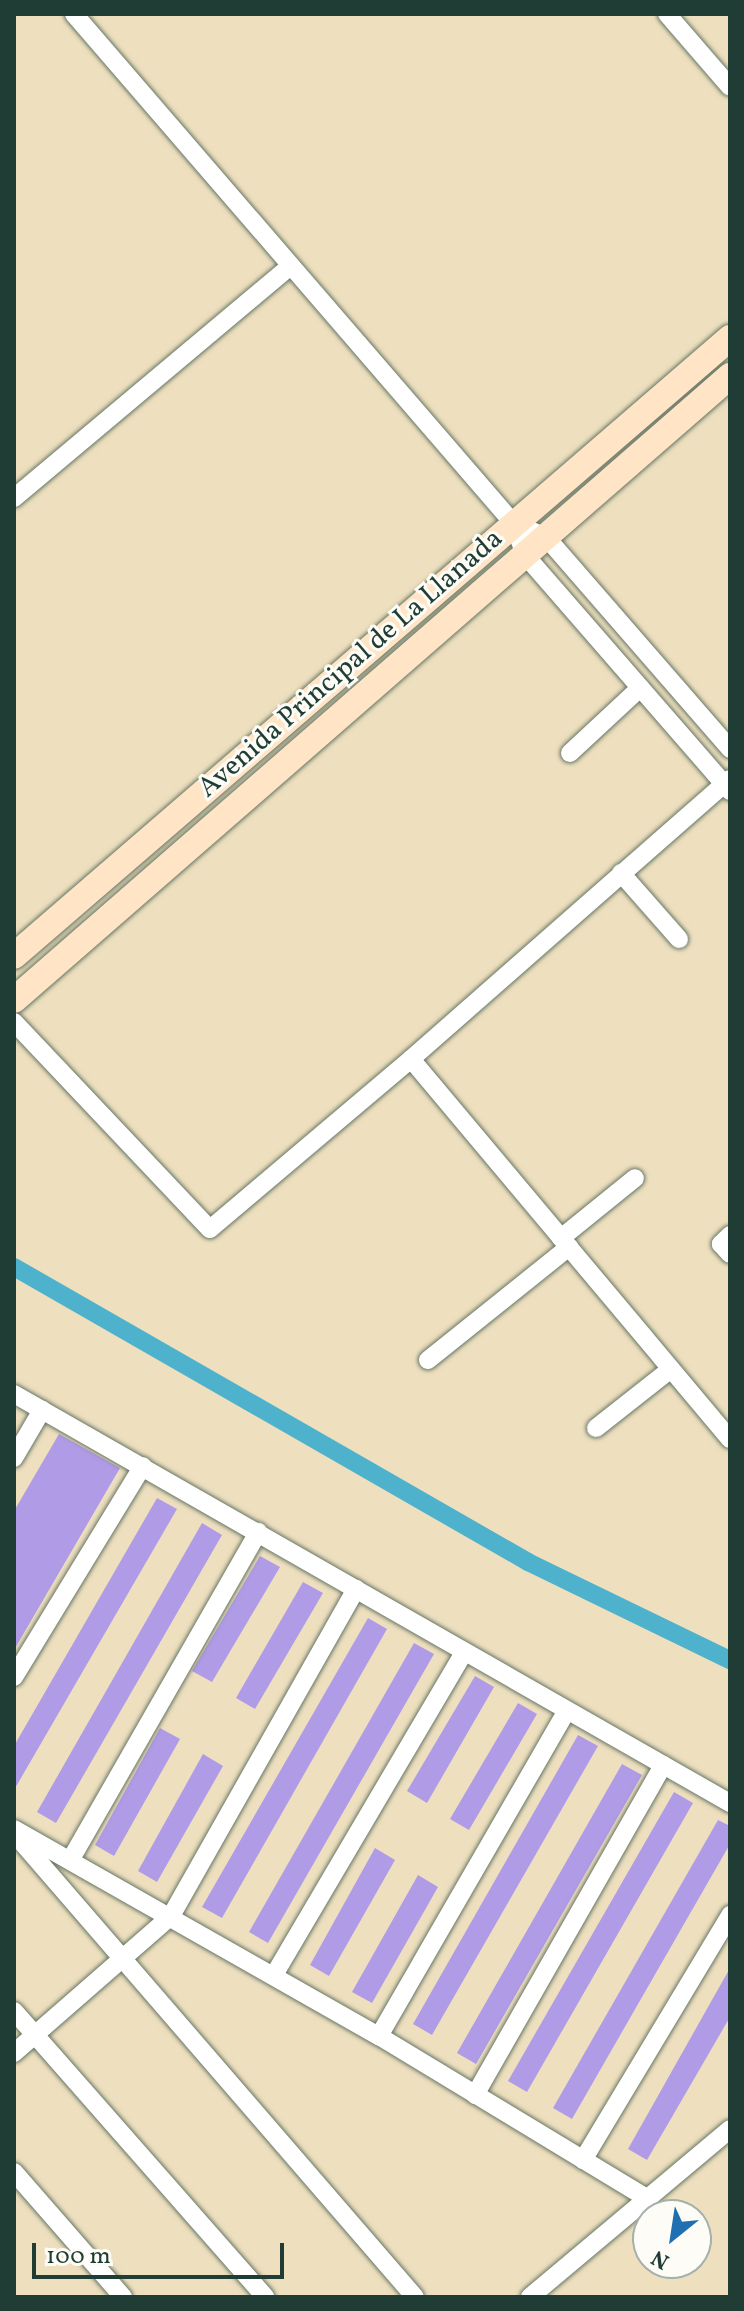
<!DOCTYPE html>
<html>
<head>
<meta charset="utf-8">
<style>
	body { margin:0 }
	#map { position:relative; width:744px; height:2311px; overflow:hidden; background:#eee0bf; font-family:Vollkorn,serif }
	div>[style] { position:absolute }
	.canal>* { height:18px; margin:-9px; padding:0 9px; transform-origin:9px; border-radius:9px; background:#4eb2cd }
	.building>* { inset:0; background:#b09be6 }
	.roads { filter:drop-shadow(0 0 2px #677665) drop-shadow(0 0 2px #677665) }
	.street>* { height:18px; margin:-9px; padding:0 9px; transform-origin:9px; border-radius:9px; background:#fff }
	.secondary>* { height:26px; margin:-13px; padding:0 13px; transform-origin:13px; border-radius:13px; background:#ffe4c6 }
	span { translate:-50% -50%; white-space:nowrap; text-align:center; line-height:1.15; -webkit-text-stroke:6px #fdfcf7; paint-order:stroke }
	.street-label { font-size:28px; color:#1f3d34 }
	.frame { position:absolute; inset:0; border:16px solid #1f3d34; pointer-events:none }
	.north { position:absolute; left:632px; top:2199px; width:80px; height:80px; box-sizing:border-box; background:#fdfcf7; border:2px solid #a4b0a9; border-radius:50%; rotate:210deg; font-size:22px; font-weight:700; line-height:32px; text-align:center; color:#1f3d34 }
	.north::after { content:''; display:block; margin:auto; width:28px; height:36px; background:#1f6fb2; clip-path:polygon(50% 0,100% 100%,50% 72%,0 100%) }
	.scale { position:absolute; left:32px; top:2243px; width:252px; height:36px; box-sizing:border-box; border:4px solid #1f3d34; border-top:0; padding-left:10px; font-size:24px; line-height:28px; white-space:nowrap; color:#1f3d34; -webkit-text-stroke:6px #fdfcf7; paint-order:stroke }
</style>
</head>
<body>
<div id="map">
	<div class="canal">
		<i style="left:14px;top:1267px;width:593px;rotate:29.85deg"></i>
		<i style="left:528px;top:1562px;width:225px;rotate:25.9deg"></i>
	</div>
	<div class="building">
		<i style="clip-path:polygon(59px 1434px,120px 1468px,14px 1650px,14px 1511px)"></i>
		<i style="clip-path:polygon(157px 1498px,177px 1509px,14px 1790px,14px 1746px)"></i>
		<i style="clip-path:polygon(202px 1523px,222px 1535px,56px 1823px,37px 1812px)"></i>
		<i style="clip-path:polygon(260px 1556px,280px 1567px,212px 1682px,192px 1671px)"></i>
		<i style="clip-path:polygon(303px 1582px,323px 1593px,255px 1709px,236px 1698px)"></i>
		<i style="clip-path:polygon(368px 1618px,387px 1629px,222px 1918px,202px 1907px)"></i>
		<i style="clip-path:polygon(414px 1643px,434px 1654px,268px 1943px,249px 1932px)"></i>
		<i style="clip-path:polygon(475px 1676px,494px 1687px,427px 1803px,407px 1791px)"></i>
		<i style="clip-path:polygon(518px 1703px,537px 1714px,469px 1830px,450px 1819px)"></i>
		<i style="clip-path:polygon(160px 1728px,180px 1739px,114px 1856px,95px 1845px)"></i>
		<i style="clip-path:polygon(578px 1735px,598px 1746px,432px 2035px,413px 2024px)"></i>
		<i style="clip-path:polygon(203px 1754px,223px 1766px,157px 1882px,138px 1871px)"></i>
		<i style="clip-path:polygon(622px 1764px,642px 1775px,476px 2064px,457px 2053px)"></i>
		<i style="clip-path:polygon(674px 1792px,693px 1803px,527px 2092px,508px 2081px)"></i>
		<i style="clip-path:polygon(718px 1820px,730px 1826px,730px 1844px,572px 2119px,553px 2108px)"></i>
		<i style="clip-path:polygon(375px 1848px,395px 1860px,329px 1976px,310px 1965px)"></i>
		<i style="clip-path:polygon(418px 1875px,438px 1887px,372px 2003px,352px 1992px)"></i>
		<i style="clip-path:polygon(730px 1968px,730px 2017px,647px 2160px,628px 2149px)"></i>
	</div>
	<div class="roads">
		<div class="street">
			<i style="left:74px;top:14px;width:672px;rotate:49.22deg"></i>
			<i style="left:513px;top:523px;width:34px;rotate:69deg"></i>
			<i style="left:525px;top:555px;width:313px;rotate:49deg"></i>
			<i style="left:667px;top:14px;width:96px;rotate:49.2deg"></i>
			<i style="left:14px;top:498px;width:361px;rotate:-40deg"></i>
			<i style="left:513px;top:523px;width:36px;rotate:23deg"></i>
			<i style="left:546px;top:537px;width:281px;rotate:49deg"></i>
			<i style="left:570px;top:753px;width:96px;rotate:-42.9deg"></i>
			<i style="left:621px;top:873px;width:88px;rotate:48.7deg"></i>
			<i style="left:14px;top:1022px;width:285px;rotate:46.6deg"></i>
			<i style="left:210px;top:1229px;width:263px;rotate:-40.2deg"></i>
			<i style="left:411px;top:1059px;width:424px;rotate:-41.3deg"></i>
			<i style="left:411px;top:1059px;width:496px;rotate:50deg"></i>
			<i style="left:730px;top:1235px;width:13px;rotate:135deg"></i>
			<i style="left:721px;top:1244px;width:13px;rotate:48deg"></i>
			<i style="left:561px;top:1238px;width:95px;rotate:-39deg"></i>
			<i style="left:428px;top:1360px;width:181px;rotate:-38.7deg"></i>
			<i style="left:14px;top:1394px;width:825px;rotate:29.74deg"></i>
			<i style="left:596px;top:1428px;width:95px;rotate:-38.2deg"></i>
			<i style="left:14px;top:1458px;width:56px;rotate:-59.7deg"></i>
			<i style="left:14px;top:1677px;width:247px;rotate:-58.6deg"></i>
			<i style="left:14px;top:1829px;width:420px;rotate:29.6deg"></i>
			<i style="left:379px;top:2036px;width:312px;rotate:31.2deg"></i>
			<i style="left:14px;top:1833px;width:613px;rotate:49.17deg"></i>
			<i style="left:71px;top:1859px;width:377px;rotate:-60.2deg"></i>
			<i style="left:274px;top:1975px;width:374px;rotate:-59.5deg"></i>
			<i style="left:14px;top:2011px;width:381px;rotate:48.7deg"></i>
			<i style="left:379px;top:2036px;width:375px;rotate:-60deg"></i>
			<i style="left:14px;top:2053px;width:208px;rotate:-41.1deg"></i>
			<i style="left:171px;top:1916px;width:376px;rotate:-60.5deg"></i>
			<i style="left:475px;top:2095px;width:380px;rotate:-60.3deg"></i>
			<i style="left:583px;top:2160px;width:286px;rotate:-59deg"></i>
			<i style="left:14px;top:2172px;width:166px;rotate:48.9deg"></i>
			<i style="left:530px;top:2297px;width:261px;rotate:-40deg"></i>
		</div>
		<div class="secondary">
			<i style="left:14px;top:956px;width:946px;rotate:-40.8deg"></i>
			<i style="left:14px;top:1000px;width:950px;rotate:-41.07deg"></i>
		</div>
	</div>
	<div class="street-label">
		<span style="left:351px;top:664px;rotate:-41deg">Avenida Principal de La Llanada</span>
	</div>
	<div class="frame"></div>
	<div class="north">N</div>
	<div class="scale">100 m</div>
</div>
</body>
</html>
